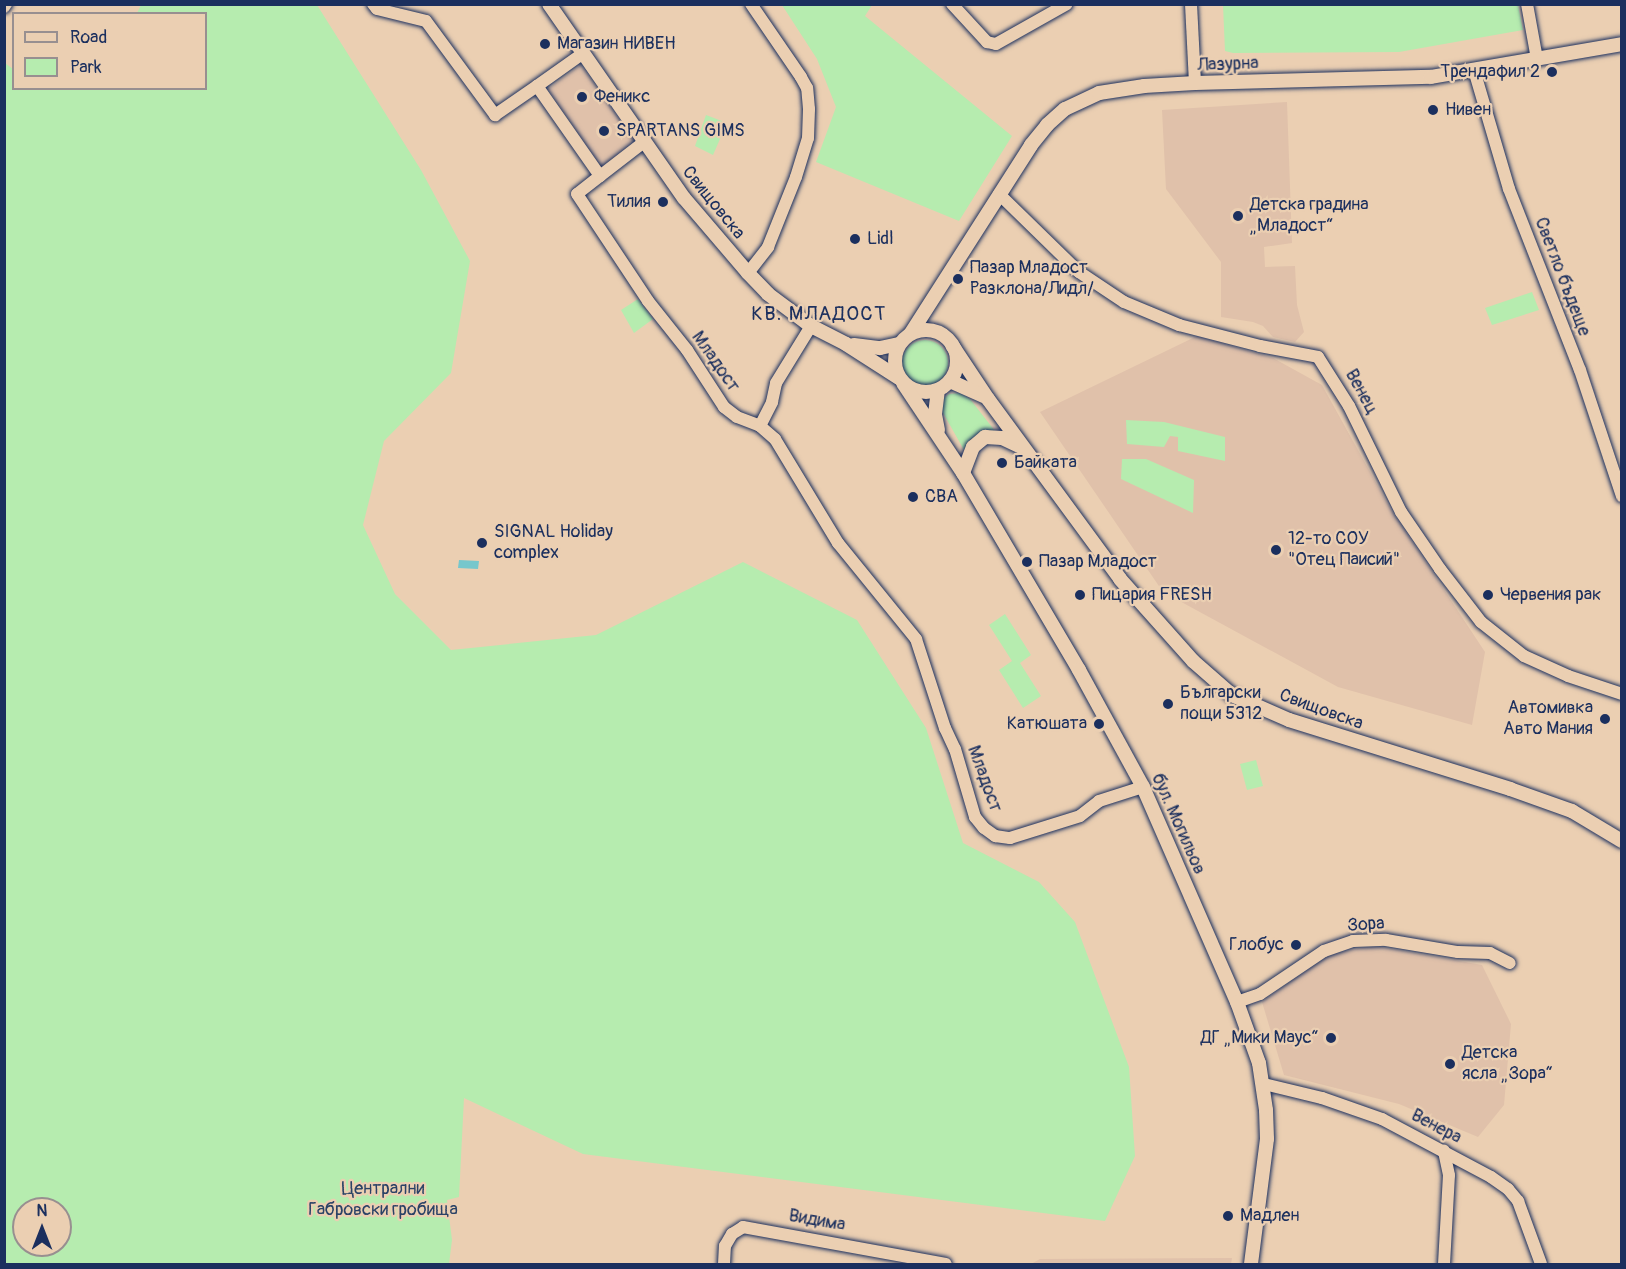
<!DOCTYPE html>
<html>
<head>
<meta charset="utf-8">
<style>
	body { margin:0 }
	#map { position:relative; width:1626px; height:1269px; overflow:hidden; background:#ebcfb2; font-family:Pangolin,sans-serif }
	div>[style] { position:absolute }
	.built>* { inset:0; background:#e0c1aa }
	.green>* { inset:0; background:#b6ecaf }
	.round { border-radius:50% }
	.water>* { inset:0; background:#76c7cc }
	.roads { filter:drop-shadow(0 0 2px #1b2f5e) drop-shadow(0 0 2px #1b2f5e) }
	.minor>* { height:12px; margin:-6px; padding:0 6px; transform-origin:6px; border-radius:6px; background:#ebcfb2 }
	.tertiary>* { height:14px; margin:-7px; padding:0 7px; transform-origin:7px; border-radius:7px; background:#ebcfb2 }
	.tertiary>.ring { margin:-7px; padding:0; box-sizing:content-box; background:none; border:14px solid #ebcfb2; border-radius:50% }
	.dots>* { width:16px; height:16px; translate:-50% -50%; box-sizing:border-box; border:3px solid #ebcfb2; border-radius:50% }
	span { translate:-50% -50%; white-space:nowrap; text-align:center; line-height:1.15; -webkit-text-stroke:4.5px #ebcfb2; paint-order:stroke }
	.poi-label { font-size:18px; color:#1b2f5e }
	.left { translate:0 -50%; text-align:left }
	.right { translate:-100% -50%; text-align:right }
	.street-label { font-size:18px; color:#1b2f5e }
	.park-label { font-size:18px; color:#2a4266 }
	.neighbourhood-label { font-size:20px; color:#1b2f5e; letter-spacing:1.5px }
	.frame { position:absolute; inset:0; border:6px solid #1b2f5e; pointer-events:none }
	.legend { position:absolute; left:12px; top:12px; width:195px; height:78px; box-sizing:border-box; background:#ebcfb2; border:2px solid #988f90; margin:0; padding:8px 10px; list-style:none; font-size:18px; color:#1b2f5e }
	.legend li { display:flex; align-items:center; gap:12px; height:30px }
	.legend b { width:30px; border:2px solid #988f90 }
	.north { position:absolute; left:12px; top:1197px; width:60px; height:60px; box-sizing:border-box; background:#ebcfb2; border:2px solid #988f90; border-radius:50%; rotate:0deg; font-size:16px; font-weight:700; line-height:24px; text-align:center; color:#1b2f5e }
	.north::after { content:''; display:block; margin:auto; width:21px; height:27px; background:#1b2f5e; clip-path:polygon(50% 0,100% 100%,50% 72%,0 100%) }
</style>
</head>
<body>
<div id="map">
	<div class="built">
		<i style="clip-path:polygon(581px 65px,635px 142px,601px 167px,548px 89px)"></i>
		<i style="clip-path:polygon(1287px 102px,1292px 243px,1264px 247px,1265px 267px,1295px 266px,1297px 305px,1304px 332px,1295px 342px,1273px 337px,1263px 326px,1253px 322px,1221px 317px,1221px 262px,1166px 189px,1162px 110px)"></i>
		<i style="clip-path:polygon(1197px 336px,1273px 358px,1322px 385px,1390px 508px,1485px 652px,1472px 725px,1338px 687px,1163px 592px,1040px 412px)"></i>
		<i style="clip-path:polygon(1374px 946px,1482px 965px,1511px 1024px,1504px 1105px,1478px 1137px,1399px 1104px,1284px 1075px,1262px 1002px,1329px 954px)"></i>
		<i style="clip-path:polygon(1232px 1258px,1231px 1264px,1031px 1264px,1040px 1259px)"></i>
	</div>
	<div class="green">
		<i style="clip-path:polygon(evenodd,141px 5px,317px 5px,421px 170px,470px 261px,451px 373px,384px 441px,363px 525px,395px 594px,451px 650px,596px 635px,743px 562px,857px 620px,926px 728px,963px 843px,1039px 882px,1075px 922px,1129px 1067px,1135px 1156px,1105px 1221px,583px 1154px,464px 1098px,459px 1197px,447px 1200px,452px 1240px,449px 1264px,5px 1264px,5px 63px,13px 69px,14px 88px,206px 88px,206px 14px,137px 13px,141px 5px,24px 1209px,60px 1209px,60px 1245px,24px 1245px,24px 1209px)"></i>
		<i style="clip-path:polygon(782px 5px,872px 5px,865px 16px,1012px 136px,959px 221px,816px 162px,836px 107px,817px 59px)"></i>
		<i style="clip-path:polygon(1223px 5px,1518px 5px,1523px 30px,1399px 52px,1233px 53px,1225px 51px)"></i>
		<i style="clip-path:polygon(706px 115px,727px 123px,713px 155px,695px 146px)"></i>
		<i style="clip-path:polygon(1532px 292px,1539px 310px,1492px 325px,1485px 308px)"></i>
		<i style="clip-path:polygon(638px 299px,653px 319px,634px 333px,621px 310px)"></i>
		<i class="round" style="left:902px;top:340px;width:46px;height:46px"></i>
		<i style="clip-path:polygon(960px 393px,970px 399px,995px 431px,978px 435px,970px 440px,964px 450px,942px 411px,944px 398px,949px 394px)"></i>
		<i style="clip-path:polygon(1126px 420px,1164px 422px,1225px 437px,1225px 461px,1178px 451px,1178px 437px,1170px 436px,1164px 447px,1127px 444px)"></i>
		<i style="clip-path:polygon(1122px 459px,1146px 459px,1194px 480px,1193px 513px,1121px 479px)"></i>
		<i style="clip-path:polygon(1005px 614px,1031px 655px,1020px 663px,1041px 696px,1023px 708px,999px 670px,1012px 661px,989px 625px)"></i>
		<i style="clip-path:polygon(1256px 760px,1263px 786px,1247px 790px,1240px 764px)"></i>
	</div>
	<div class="water">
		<i style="clip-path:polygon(459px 560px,479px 561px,478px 569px,458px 568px)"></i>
	</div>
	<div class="roads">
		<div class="minor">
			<i style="left:373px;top:4px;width:6px;rotate:51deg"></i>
			<i style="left:377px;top:9px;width:50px;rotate:13.8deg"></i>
			<i style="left:426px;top:21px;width:117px;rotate:53.7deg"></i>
			<i style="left:495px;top:115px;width:51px;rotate:-34.6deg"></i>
			<i style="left:537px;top:86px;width:110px;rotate:55deg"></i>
			<i style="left:600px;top:176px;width:29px;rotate:142deg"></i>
			<i style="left:577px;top:194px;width:128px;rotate:56.4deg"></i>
			<i style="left:648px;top:301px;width:63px;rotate:51.5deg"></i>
			<i style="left:687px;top:350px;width:68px;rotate:57deg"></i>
			<i style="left:724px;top:407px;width:16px;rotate:38deg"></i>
			<i style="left:737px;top:417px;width:25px;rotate:21deg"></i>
			<i style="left:760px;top:426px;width:20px;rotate:41deg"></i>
			<i style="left:775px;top:439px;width:122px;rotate:58.8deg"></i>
			<i style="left:838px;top:543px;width:124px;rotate:50.9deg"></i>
			<i style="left:916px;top:639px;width:94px;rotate:72deg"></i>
			<i style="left:945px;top:728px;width:23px;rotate:65deg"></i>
			<i style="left:955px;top:749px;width:71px;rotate:73.6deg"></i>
			<i style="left:975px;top:817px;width:14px;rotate:51deg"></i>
			<i style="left:984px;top:828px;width:14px;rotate:36deg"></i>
			<i style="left:995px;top:836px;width:15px;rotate:8deg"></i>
			<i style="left:1010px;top:838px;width:73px;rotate:-17.4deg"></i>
			<i style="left:1080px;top:816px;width:24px;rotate:-38deg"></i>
			<i style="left:1099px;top:801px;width:46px;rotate:-17.7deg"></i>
			<i style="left:952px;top:4px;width:52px;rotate:47.4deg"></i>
			<i style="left:987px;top:42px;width:9px;rotate:13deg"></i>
			<i style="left:996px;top:44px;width:81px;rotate:-29.4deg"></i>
			<i style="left:1191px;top:4px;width:79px;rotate:87.1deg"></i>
			<i style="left:1527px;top:4px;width:56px;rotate:79.7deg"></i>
			<i style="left:4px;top:7px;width:4px;rotate:-56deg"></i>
			<i style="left:1474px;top:70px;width:124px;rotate:73.6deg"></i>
			<i style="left:1509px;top:189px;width:194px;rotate:68.6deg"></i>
			<i style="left:1580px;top:370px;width:133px;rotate:71.6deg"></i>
			<i style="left:537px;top:86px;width:55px;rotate:-35.4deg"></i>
			<i style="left:600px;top:176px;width:56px;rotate:-37.7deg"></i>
			<i style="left:999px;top:194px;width:112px;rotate:44.3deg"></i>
			<i style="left:1079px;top:272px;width:54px;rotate:33.7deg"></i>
			<i style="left:1124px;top:302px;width:60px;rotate:22.7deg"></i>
			<i style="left:1179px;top:325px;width:84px;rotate:14.5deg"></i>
			<i style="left:1260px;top:346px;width:59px;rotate:10.7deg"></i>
			<i style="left:1318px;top:357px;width:58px;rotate:57.7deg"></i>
			<i style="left:1349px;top:406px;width:118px;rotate:63.9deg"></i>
			<i style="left:1401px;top:512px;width:69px;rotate:55.6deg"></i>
			<i style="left:1440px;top:569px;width:67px;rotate:52.3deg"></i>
			<i style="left:1481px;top:622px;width:55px;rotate:38.3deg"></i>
			<i style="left:1524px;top:656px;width:48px;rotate:24.4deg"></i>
			<i style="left:1568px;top:676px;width:57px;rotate:18.4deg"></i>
			<i style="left:748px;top:273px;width:33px;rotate:-52deg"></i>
			<i style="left:768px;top:247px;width:75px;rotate:-68.2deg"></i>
			<i style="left:796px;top:177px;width:41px;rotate:-72.9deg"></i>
			<i style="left:808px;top:138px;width:29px;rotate:-88deg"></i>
			<i style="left:809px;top:109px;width:21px;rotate:-95deg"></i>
			<i style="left:807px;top:88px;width:13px;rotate:-119deg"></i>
			<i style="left:801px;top:77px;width:88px;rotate:-124.4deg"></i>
			<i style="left:760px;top:426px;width:27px;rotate:-63deg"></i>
			<i style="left:772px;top:402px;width:19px;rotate:-78deg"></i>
			<i style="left:776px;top:383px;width:67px;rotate:-58.4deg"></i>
			<i style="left:1237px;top:1002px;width:24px;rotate:-19deg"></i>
			<i style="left:1260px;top:994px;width:77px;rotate:-33.9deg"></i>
			<i style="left:1324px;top:951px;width:31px;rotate:-19deg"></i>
			<i style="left:1353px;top:941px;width:33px;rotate:-2deg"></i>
			<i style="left:1386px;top:940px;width:73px;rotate:9.5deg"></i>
			<i style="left:1458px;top:952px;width:32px;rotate:2deg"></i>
			<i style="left:1490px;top:953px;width:22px;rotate:27deg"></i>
			<i style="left:1264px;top:1084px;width:60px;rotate:13.6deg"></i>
			<i style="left:1322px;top:1098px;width:64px;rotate:19.3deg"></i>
			<i style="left:1382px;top:1119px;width:123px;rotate:28deg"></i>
			<i style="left:1491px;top:1177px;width:21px;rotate:35deg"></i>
			<i style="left:1508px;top:1189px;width:16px;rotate:50deg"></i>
			<i style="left:1518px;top:1201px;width:67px;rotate:69.9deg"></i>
			<i style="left:724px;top:1264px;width:18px;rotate:-87deg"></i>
			<i style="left:725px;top:1246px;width:14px;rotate:-60deg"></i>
			<i style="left:732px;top:1234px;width:13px;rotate:-32deg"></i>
			<i style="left:743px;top:1227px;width:206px;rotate:10.3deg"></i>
			<i style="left:1444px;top:1264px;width:89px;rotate:-86.8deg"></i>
			<i style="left:1449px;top:1175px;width:25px;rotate:-102deg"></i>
		</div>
		<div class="tertiary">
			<i style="left:549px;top:4px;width:236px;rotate:55.2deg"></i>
			<i style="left:684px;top:198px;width:99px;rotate:49.5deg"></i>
			<i style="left:748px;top:273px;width:29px;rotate:46deg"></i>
			<i style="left:768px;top:294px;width:54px;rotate:36.7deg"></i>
			<i style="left:811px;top:326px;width:39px;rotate:27deg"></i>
			<i style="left:846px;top:344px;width:63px;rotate:32.7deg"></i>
			<i class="ring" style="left:895px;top:330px;width:48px;height:48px"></i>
			<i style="left:911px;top:333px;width:223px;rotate:-57.4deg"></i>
			<i style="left:1031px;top:145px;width:26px;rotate:-51deg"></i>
			<i style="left:1047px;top:125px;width:24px;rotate:-42deg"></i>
			<i style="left:1065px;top:109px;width:38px;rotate:-25deg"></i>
			<i style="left:1099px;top:93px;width:46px;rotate:-8.8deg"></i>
			<i style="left:1144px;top:86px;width:51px;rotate:-3.4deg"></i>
			<i style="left:1195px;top:83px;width:236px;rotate:-1.5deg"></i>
			<i style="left:1431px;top:77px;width:194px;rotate:-9.8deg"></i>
			<i style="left:854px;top:345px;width:26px;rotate:7deg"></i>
			<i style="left:880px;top:348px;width:19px;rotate:-12deg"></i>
			<i style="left:952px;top:345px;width:65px;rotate:56.3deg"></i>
			<i style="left:988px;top:399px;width:223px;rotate:53.7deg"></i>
			<i style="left:1120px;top:579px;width:110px;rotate:48.3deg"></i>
			<i style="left:1193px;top:661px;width:52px;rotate:41.1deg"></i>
			<i style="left:1232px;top:695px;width:62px;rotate:23.7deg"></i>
			<i style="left:1289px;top:720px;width:232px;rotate:17.3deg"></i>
			<i style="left:1510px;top:789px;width:66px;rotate:19.5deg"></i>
			<i style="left:1572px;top:811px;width:58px;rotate:31deg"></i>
			<i style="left:950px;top:381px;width:37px;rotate:24deg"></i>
			<i style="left:903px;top:383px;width:108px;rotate:56.3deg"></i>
			<i style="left:963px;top:473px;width:229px;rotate:59.5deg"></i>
			<i style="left:1079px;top:670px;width:133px;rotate:61.3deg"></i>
			<i style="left:1143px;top:787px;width:235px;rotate:66.4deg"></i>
			<i style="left:1237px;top:1002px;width:65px;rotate:70.2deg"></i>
			<i style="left:1259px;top:1063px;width:48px;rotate:81.5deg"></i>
			<i style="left:1266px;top:1110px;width:29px;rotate:88deg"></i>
			<i style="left:1267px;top:1139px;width:126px;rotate:97.3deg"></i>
			<i style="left:938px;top:430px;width:16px;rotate:-101deg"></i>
			<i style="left:935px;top:414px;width:24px;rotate:-83deg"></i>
			<i style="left:963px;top:473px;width:28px;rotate:-69deg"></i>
			<i style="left:973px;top:447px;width:16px;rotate:-40deg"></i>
			<i style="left:985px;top:437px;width:17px;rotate:3deg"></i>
			<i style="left:1002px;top:438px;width:21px;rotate:25deg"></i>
		</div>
	</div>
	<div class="dots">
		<i style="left:545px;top:44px;background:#1b2f5e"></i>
		<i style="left:1552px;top:72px;background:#1b2f5e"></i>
		<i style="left:582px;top:97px;background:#1b2f5e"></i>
		<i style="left:1433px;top:110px;background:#1b2f5e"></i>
		<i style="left:604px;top:131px;background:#1b2f5e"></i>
		<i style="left:663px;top:202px;background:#1b2f5e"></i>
		<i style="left:1238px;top:216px;background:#1b2f5e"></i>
		<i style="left:855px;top:239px;background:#1b2f5e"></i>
		<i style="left:958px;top:279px;background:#1b2f5e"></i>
		<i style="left:1002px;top:463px;background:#1b2f5e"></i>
		<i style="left:913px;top:497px;background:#1b2f5e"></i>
		<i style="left:482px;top:543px;background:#1b2f5e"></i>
		<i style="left:1276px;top:550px;background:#1b2f5e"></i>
		<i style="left:1027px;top:562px;background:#1b2f5e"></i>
		<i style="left:1080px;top:595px;background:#1b2f5e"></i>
		<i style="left:1488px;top:595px;background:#1b2f5e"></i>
		<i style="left:1168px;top:704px;background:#1b2f5e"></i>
		<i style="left:1605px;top:719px;background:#1b2f5e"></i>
		<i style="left:1099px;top:724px;background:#1b2f5e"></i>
		<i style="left:1296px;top:945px;background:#1b2f5e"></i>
		<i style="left:1331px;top:1038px;background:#1b2f5e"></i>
		<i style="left:1450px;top:1064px;background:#1b2f5e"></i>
		<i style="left:1228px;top:1216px;background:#1b2f5e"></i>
	</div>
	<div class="poi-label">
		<span class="left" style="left:557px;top:44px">Магазин НИВЕН</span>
		<span class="right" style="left:1540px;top:72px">Трендафил 2</span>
		<span class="left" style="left:594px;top:97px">Феникс</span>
		<span class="left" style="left:1445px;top:110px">Нивен</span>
		<span class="left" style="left:616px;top:131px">SPARTANS GIMS</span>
		<span class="right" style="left:651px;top:202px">Тилия</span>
		<span class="left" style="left:1250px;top:216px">Детска градина<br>„Младост“</span>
		<span class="left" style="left:867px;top:239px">Lidl</span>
		<span class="left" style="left:970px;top:279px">Пазар Младост<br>Разклона/Лидл/</span>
		<span class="left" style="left:1014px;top:463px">Байката</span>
		<span class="left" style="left:925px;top:497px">CBA</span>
		<span class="left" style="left:494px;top:543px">SIGNAL Holiday<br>complex</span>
		<span class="left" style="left:1288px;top:550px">12-то СОУ<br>"Отец Паисий"</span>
		<span class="left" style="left:1039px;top:562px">Пазар Младост</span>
		<span class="left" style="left:1092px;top:595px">Пицария FRESH</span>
		<span class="left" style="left:1500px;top:595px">Червения рак</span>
		<span class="left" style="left:1180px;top:704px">Български<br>пощи 5312</span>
		<span class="right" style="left:1593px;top:719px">Автомивка<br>Авто Мания</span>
		<span class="right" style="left:1087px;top:724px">Катюшата</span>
		<span class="right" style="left:1284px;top:945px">Глобус</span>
		<span class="right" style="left:1319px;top:1038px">ДГ „Мики Маус“</span>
		<span class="left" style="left:1462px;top:1064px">Детска<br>ясла „Зора“</span>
		<span class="left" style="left:1240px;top:1216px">Мадлен</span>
	</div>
	<div class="street-label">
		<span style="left:1228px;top:65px;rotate:-2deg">Лазурна</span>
		<span style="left:713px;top:203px;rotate:51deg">Свищовска</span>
		<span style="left:1562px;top:277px;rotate:69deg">Светло бъдеще</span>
		<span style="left:715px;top:362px;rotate:55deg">Младост</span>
		<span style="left:1361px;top:392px;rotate:61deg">Венец</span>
		<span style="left:1321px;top:710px;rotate:20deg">Свищовска</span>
		<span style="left:984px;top:779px;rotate:70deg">Младост</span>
		<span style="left:1178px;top:824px;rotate:66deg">бул. Могильов</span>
		<span style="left:1366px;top:925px;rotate:-4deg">Зора</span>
		<span style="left:1436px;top:1127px;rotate:28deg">Венера</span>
		<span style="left:817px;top:1221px;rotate:10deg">Видима</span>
	</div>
	<div class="park-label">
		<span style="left:383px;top:1200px">Централни<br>Габровски гробища</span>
	</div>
	<div class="neighbourhood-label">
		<span style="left:819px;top:313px">КВ. МЛАДОСТ</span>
	</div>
	<div class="frame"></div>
	<ul class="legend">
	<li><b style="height:8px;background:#ebcfb2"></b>Road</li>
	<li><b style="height:16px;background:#b6ecaf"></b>Park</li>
	</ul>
	<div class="north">N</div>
</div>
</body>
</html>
